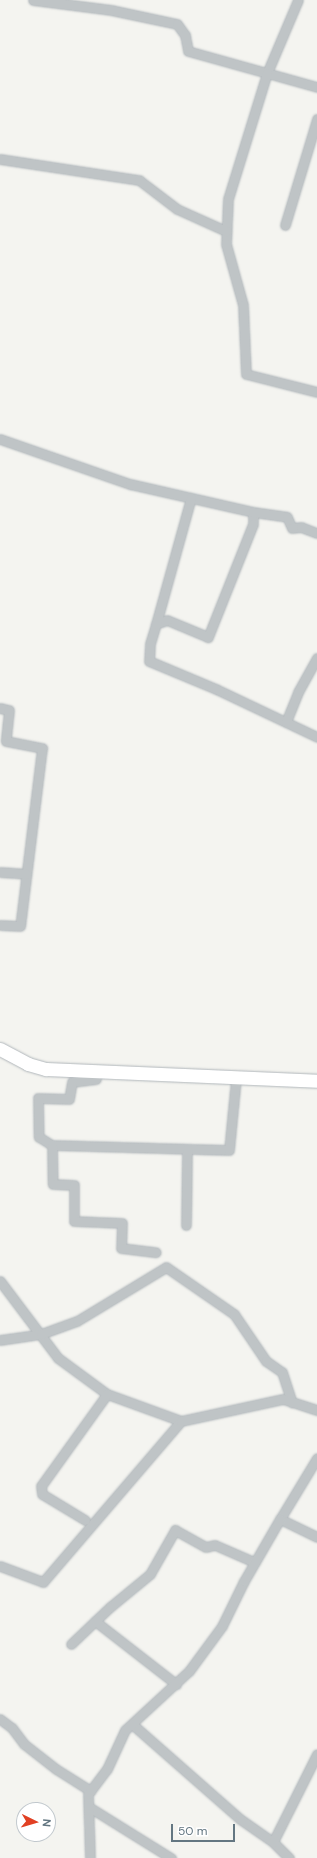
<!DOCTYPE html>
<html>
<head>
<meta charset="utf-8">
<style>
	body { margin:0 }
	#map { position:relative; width:317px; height:1858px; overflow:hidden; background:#f4f4f0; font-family:"DM Sans",sans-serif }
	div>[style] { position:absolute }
	.roads { filter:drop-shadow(0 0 1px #b1b7bb) drop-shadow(0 0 1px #b1b7bb) }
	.street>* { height:9px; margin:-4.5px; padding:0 4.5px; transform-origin:4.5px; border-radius:4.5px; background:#bfc4c6 }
	.secondary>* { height:13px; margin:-6.5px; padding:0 6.5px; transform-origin:6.5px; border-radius:6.5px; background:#fff }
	span { translate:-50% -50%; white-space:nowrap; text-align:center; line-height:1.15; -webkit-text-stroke:4px #fff; paint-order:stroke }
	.north { position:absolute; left:16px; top:1802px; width:40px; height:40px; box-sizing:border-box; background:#fff; border:1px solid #c1c8cd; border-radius:50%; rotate:95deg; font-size:11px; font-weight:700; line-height:16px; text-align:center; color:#637681 }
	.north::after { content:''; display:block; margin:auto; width:14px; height:18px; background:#e14023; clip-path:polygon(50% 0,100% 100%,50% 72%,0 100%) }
	.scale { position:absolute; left:171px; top:1824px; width:64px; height:18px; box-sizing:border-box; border:2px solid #637681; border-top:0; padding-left:5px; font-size:12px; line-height:14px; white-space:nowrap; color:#637681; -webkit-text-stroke:3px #fff; paint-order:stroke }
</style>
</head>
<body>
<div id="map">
	<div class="roads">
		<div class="street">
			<i style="left:33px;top:0;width:79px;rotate:7.3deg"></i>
			<i style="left:111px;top:10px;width:67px;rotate:12deg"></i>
			<i style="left:177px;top:24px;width:14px;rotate:54deg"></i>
			<i style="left:185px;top:35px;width:16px;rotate:79deg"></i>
			<i style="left:188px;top:51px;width:134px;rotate:15.6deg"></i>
			<i style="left:298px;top:0;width:79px;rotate:113deg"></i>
			<i style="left:267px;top:73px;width:132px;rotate:107.2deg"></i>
			<i style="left:228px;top:199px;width:45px;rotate:92.5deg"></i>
			<i style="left:226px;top:244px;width:63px;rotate:74.4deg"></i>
			<i style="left:243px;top:305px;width:69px;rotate:87.5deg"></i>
			<i style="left:246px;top:374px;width:73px;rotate:14.2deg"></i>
			<i style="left:0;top:159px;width:141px;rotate:8.6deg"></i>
			<i style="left:139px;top:180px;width:48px;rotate:37.3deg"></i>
			<i style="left:177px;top:209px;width:54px;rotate:24.2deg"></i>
			<i style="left:285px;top:225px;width:111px;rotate:-73.2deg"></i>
			<i style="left:0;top:439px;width:138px;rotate:19.1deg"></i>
			<i style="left:130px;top:484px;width:126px;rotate:12.8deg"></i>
			<i style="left:253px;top:512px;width:12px;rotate:90deg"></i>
			<i style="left:253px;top:524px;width:122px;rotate:111.7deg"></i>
			<i style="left:208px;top:637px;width:44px;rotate:-157.5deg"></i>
			<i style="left:167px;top:620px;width:12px;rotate:160deg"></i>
			<i style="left:156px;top:624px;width:21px;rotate:107deg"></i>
			<i style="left:150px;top:644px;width:17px;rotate:93deg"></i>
			<i style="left:149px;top:661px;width:73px;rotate:22.7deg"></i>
			<i style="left:216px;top:689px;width:112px;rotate:25.4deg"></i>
			<i style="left:253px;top:512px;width:34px;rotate:8deg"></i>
			<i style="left:287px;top:517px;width:12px;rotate:66deg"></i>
			<i style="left:292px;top:528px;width:9px;rotate:-6deg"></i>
			<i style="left:301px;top:527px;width:17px;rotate:21deg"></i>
			<i style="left:156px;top:624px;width:131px;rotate:-74.5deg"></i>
			<i style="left:0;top:708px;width:9px;rotate:13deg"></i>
			<i style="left:9px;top:710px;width:31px;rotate:96deg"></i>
			<i style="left:6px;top:741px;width:37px;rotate:11deg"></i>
			<i style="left:42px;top:748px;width:179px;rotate:97deg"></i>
			<i style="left:20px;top:926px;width:20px;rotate:-177deg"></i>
			<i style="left:286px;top:722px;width:32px;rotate:-68deg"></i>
			<i style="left:298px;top:692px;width:39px;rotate:-61deg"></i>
			<i style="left:0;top:872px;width:26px;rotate:4deg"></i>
			<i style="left:96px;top:1079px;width:24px;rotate:173deg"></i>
			<i style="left:72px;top:1082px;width:17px;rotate:100deg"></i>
			<i style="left:69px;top:1099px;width:31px;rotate:-178deg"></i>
			<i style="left:38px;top:1098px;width:39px;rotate:89deg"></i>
			<i style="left:39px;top:1137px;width:15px;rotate:32deg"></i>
			<i style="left:52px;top:1145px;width:177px;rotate:1.6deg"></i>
			<i style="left:229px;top:1150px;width:72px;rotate:-84.4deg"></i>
			<i style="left:52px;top:1145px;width:39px;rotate:89deg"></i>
			<i style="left:53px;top:1184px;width:21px;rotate:3deg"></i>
			<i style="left:74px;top:1185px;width:36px;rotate:90deg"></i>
			<i style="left:74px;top:1221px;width:48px;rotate:2.4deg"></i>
			<i style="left:122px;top:1223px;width:25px;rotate:92deg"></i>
			<i style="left:121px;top:1248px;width:35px;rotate:7deg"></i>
			<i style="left:186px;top:1225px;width:76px;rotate:-89.2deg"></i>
			<i style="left:0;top:1281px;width:96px;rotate:53deg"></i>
			<i style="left:58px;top:1358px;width:61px;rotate:36.3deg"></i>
			<i style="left:107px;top:1394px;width:79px;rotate:20deg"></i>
			<i style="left:0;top:1340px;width:41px;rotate:-8.3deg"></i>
			<i style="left:41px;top:1334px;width:38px;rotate:-20deg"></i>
			<i style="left:77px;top:1321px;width:104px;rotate:-31.2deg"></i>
			<i style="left:166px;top:1267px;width:83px;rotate:34.7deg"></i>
			<i style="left:234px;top:1314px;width:57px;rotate:55.8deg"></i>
			<i style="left:266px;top:1361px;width:19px;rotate:35deg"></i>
			<i style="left:282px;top:1372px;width:32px;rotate:72deg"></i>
			<i style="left:317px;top:1458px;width:71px;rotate:121.2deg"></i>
			<i style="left:280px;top:1519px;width:41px;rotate:25.9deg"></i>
			<i style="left:85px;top:1520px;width:50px;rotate:-148.8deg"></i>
			<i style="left:42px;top:1494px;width:8px;rotate:-97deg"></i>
			<i style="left:41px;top:1486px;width:113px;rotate:-54.3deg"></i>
			<i style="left:0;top:1566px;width:46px;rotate:20.4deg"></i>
			<i style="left:43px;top:1582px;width:212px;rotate:-49.4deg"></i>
			<i style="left:181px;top:1421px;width:104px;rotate:-12.2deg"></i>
			<i style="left:283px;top:1399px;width:36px;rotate:18deg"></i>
			<i style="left:95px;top:1621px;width:103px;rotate:37.9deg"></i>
			<i style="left:71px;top:1644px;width:54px;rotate:-43.5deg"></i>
			<i style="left:110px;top:1607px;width:52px;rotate:-39.5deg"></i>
			<i style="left:150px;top:1574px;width:51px;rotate:-60.4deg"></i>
			<i style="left:175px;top:1530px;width:35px;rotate:29deg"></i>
			<i style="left:206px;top:1547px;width:9px;rotate:-13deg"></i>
			<i style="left:215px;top:1545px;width:43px;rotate:23.6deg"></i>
			<i style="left:0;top:1719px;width:15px;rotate:37deg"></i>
			<i style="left:12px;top:1728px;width:20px;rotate:53deg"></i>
			<i style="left:24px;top:1744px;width:41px;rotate:38deg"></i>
			<i style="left:56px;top:1769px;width:41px;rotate:32.2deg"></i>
			<i style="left:132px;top:1724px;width:144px;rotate:41.3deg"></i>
			<i style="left:240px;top:1819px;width:40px;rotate:34.9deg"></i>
			<i style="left:273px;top:1842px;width:23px;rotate:45deg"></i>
			<i style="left:89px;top:1807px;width:97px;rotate:31.9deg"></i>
			<i style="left:273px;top:1842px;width:98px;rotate:-63.4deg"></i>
			<i style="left:90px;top:1858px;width:64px;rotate:-91.8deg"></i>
			<i style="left:88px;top:1794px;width:31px;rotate:-53deg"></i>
			<i style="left:107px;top:1769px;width:43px;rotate:-65.2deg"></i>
			<i style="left:125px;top:1730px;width:87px;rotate:-42.7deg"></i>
			<i style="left:189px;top:1671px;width:56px;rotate:-53.7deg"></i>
			<i style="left:222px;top:1626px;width:50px;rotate:-63.9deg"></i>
			<i style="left:244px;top:1581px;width:72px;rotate:-59.9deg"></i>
		</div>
		<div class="secondary">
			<i style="left:0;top:1049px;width:32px;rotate:28deg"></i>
			<i style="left:28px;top:1064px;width:19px;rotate:16deg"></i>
			<i style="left:46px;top:1069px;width:271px;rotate:2.5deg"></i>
		</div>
	</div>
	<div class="north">N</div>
	<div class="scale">50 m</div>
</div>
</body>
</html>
